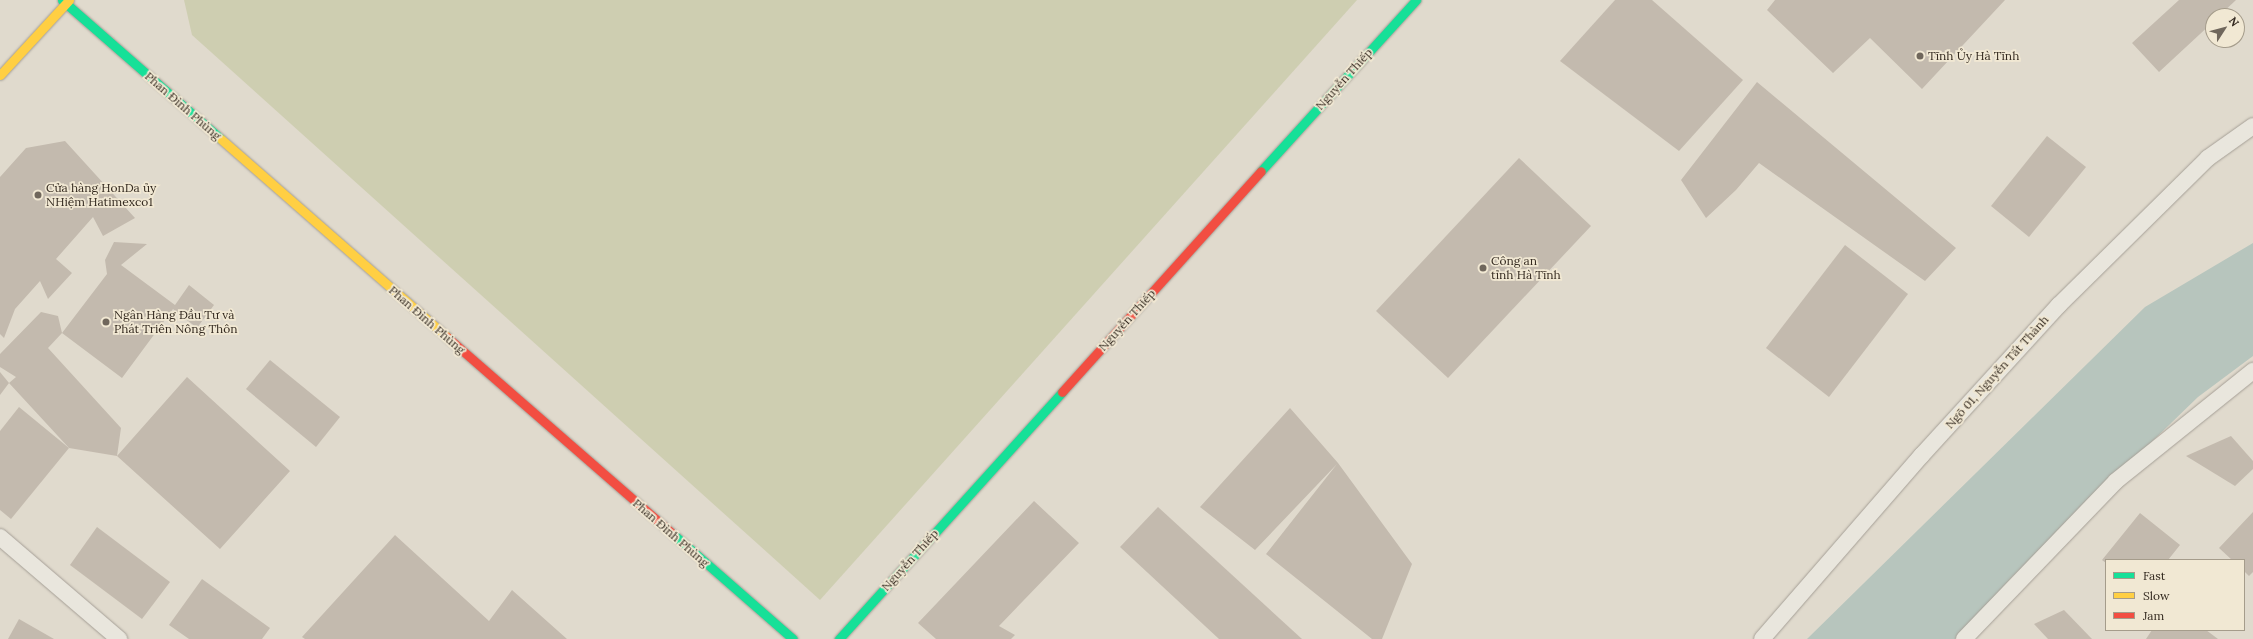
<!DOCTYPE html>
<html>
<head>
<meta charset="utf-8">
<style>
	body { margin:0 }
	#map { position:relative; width:2253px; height:639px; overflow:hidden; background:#e0dacd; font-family:Lora,serif }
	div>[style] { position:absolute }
	.green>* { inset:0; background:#ceceb1 }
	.water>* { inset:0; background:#b7c5bd }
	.building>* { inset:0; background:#c3baae }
	.roads { filter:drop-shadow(0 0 1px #a59f96) drop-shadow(0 0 1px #a59f96) }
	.lane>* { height:16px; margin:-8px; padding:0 8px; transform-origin:8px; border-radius:8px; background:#e9e6dd }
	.fast>* { height:9px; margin:-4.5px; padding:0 4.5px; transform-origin:4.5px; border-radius:4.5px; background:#16e098 }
	.slow>* { height:9px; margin:-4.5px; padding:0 4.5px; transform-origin:4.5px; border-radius:4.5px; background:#ffcf43 }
	.jam>* { height:9px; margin:-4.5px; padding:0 4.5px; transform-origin:4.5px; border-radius:4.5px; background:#f24e42 }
	.dots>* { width:11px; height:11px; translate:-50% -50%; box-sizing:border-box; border:2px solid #f1e8d3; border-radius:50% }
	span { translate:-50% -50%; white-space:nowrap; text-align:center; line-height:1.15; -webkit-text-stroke:3.5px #f1e8d3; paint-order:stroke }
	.poi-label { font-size:12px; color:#33291f }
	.left { translate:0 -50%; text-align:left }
	.street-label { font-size:12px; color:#33291f }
	.legend { position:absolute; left:2105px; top:559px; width:140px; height:72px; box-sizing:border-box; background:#f1e8d3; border:1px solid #a59c8b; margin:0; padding:5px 7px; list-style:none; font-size:12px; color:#33291f }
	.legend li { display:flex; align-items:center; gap:8px; height:20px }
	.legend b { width:20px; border:1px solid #a59c8b }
	.north { position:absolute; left:2205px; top:8px; width:40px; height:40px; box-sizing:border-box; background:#f1e8d3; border:1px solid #a59c8b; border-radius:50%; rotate:54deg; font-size:11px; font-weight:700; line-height:16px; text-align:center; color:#33291f }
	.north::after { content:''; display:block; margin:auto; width:14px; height:18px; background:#70675c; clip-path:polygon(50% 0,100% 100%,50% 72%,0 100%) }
</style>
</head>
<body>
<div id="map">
	<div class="green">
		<i style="clip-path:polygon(184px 0,1357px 0,820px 600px,192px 35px)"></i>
	</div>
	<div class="water">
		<i style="clip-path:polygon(2253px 243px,2253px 356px,2198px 397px,2012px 577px,1955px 639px,1807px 639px,2145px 307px)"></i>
	</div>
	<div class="building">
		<i style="clip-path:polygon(1615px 0,1652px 0,1743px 80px,1679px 151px,1560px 61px)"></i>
		<i style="clip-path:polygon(1775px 0,2005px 0,1922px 89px,1870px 38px,1833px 73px,1767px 10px)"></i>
		<i style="clip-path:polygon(2179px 0,2236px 0,2219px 16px,2213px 16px,2213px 22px,2159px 72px,2132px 43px)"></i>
		<i style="clip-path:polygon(1757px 82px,1956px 248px,1925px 281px,1759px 163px,1736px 190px,1706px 218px,1681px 180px)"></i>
		<i style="clip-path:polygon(2047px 136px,2086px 167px,2029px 237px,1991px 206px)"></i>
		<i style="clip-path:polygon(65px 141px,135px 218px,103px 236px,93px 217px,56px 259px,72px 273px,48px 299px,40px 281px,15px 309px,4px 338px,0 334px,0 177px,26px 148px)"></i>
		<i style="clip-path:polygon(1519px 158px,1591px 226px,1448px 378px,1376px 311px)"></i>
		<i style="clip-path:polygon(114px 242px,147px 244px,121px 265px,175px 305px,189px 285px,214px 305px,197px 328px,173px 309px,122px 378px,62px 333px,107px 274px,105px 260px)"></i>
		<i style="clip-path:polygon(1845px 245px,1908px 294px,1829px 397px,1766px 348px)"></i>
		<i style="clip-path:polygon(41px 312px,58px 316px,62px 333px,48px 348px,121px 428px,117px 456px,187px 377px,290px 471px,220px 549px,117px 456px,69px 448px,9px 383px,16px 377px,0 367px,0 354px)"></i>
		<i style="clip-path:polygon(270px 360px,340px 417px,316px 447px,246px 389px)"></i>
		<i style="clip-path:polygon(0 372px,9px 383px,0 395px)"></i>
		<i style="clip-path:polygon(19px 407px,69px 448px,11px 519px,0 510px,0 431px)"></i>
		<i style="clip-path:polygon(1290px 408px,1338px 463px,1412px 564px,1382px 639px,1372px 639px,1266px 554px,1337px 464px,1255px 550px,1200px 507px)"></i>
		<i style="clip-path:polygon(2231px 436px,2253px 461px,2253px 469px,2235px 486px,2186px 456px)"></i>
		<i style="clip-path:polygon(1034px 501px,1079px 543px,999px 626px,1015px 635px,1011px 639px,936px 639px,918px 623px)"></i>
		<i style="clip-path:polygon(1158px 507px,1302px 639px,1219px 639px,1120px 547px)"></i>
		<i style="clip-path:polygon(2253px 512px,2253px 572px,2249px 576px,2244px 571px,2244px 560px,2232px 560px,2219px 548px)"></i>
		<i style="clip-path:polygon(2140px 513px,2180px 545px,2168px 560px,2106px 560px,2106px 563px,2102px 560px)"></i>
		<i style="clip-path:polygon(97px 527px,170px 582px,142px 619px,70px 565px)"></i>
		<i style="clip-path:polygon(395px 535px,489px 621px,512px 590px,567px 639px,305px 639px,302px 637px)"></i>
		<i style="clip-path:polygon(202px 579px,270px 628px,262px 639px,189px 639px,169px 625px)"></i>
		<i style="clip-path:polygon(2064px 610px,2092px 639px,2048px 639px,2034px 624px)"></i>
		<i style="clip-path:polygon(19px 619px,54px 639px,8px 639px)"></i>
		<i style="clip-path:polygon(2152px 630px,2206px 630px,2218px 639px,2146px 639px)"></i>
	</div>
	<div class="roads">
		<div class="lane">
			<i style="left:0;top:537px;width:157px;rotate:40.6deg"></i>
			<i style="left:1762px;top:639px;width:244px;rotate:-49deg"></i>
			<i style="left:1922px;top:455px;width:203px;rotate:-47.6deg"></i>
			<i style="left:2059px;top:305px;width:209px;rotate:-44.6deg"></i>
			<i style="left:2208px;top:158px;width:55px;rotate:-35.4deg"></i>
			<i style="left:1964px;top:639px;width:219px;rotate:-46.1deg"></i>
			<i style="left:2116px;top:481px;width:176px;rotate:-38.8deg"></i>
		</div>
		<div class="fast">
			<i style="left:62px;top:0;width:211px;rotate:41.2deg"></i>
			<i style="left:1261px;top:171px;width:231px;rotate:-47.8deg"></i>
			<i style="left:673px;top:534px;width:159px;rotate:41.2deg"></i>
			<i style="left:839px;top:639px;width:333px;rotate:-47.9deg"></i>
		</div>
		<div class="slow">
			<i style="left:0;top:75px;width:102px;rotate:-47.4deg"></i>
			<i style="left:221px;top:139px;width:300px;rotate:41.2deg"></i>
		</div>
		<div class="jam">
			<i style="left:447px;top:337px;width:300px;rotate:41.1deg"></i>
			<i style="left:1062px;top:392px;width:297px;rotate:-48deg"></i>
		</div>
	</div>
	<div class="dots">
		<i style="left:1920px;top:56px;background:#70675c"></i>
		<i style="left:38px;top:195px;background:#70675c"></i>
		<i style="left:1483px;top:268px;background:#70675c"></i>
		<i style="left:106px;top:322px;background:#70675c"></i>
	</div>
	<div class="poi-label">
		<span class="left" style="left:1928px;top:56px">Tĩnh Ủy Hà Tĩnh</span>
		<span class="left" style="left:46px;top:195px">Cửa hàng HonDa ủy<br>NHiệm Hatimexco1</span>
		<span class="left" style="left:1491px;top:268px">Công an<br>tỉnh Hà Tĩnh</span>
		<span class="left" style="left:114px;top:322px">Ngân Hàng Đầu Tư và<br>Phát Triên Nông Thôn</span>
	</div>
	<div class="street-label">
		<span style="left:1344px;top:79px;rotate:-48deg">Nguyễn Thiếp</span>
		<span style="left:183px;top:106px;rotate:41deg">Phan Đình Phùng</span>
		<span style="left:427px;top:320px;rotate:41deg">Phan Đình Phùng</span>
		<span style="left:1127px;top:320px;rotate:-48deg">Nguyễn Thiếp</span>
		<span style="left:1997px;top:372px;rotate:-48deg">Ngõ 01, Nguyễn Tất Thành</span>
		<span style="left:671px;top:533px;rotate:41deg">Phan Đình Phùng</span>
		<span style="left:910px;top:560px;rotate:-48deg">Nguyễn Thiếp</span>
	</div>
	<ul class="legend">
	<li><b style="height:5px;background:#16e098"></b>Fast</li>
	<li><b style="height:5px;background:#ffcf43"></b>Slow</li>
	<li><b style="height:5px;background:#f24e42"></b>Jam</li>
	</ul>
	<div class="north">N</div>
</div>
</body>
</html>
